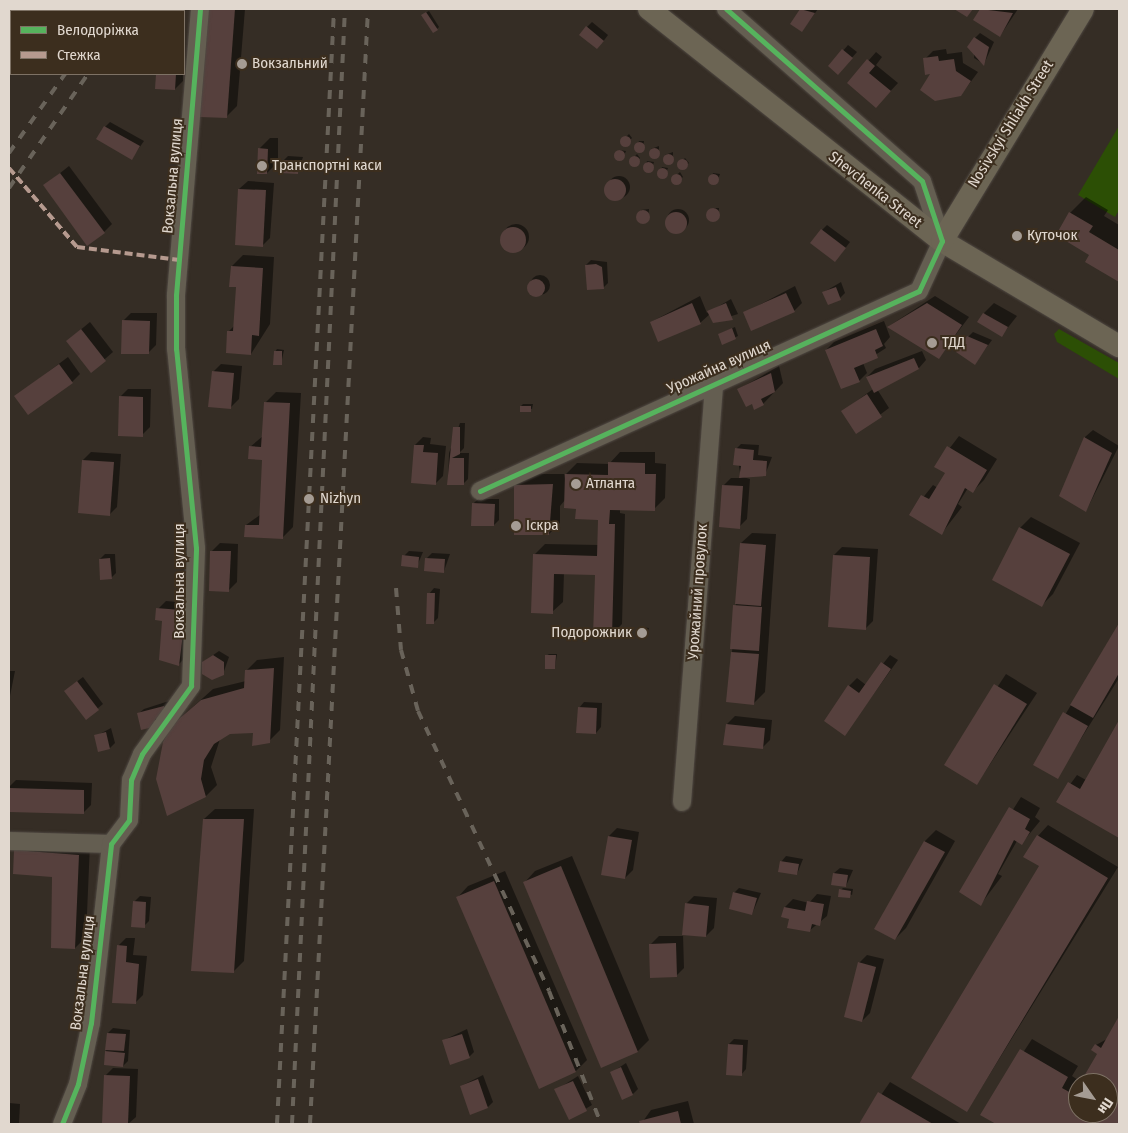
<!DOCTYPE html>
<html>
<head>
<meta charset="utf-8">
<style>
	body { margin:0 }
	#map { position:relative; width:1128px; height:1133px; overflow:hidden; background:#352d25; font-family:"Fira Sans Condensed",sans-serif }
	div>[style] { position:absolute }
	.green>* { inset:0; background:#2c4f05 }
	.shadow>* { inset:0; background:#0007 }
	.round { border-radius:50% }
	.building>* { inset:0; background:#56403d }
	.roads { filter:drop-shadow(0 0 1px #4f4842) drop-shadow(0 0 1px #4f4842) }
	.minor>* { height:18px; margin:-9px; padding:0 9px; transform-origin:9px; border-radius:9px; background:#645e51 }
	.major>* { height:22px; margin:-11px; padding:0 11px; transform-origin:11px; border-radius:11px; background:#6c6554 }
	.rail>* { height:4px; margin-top:-2px; transform-origin:0; background:repeating-linear-gradient(90deg,#69635a 0 9px,transparent 0 18px) }
	.quiet>* { height:4px; margin-top:-2px; transform-origin:0; background:repeating-linear-gradient(90deg,#b69a8f 0 8px,transparent 0 12px) }
	.cycleway>* { height:5px; margin:-2.5px; padding:0 2.5px; transform-origin:2.5px; border-radius:2.5px; background:#56b35d }
	.dots>* { width:14px; height:14px; translate:-50% -50%; box-sizing:border-box; border:2px solid #3c2e1e; border-radius:50% }
	span { translate:-50% -50%; white-space:nowrap; text-align:center; line-height:1.15; -webkit-text-stroke:4px #3c2e1e; paint-order:stroke }
	.poi-label { font-size:15px; color:#e1d8cf }
	.left { translate:0 -50%; text-align:left }
	.right { translate:-100% -50%; text-align:right }
	.street-label { font-size:15px; color:#e1d8cf }
	.frame { position:absolute; inset:0; border:10px solid #e1d8cf; pointer-events:none }
	.legend { position:absolute; left:10px; top:10px; width:175px; height:65px; box-sizing:border-box; background:#3c2e1e; border:1px solid #7e7265; margin:0; padding:6px 9px; list-style:none; font-size:15px; color:#e1d8cf }
	.legend li { display:flex; align-items:center; gap:10px; height:25px }
	.legend b { width:25px; border:1px solid #7e7265 }
	.north { position:absolute; left:1068px; top:1073px; width:50px; height:50px; box-sizing:border-box; background:#3c2e1e; border:1px solid #7e7265; border-radius:50%; rotate:123deg; font-size:14px; font-weight:700; line-height:20px; text-align:center; color:#e1d8cf }
	.north::after { content:''; display:block; margin:auto; width:18px; height:22px; background:#a59c94; clip-path:polygon(50% 0,100% 100%,50% 72%,0 100%) }
</style>
</head>
<body>
<div id="map">
	<div class="green">
		<i style="clip-path:polygon(1119px 126px,1119px 210px,1115px 217px,1078px 195px)"></i>
		<i style="clip-path:polygon(1059px 329px,1119px 363px,1119px 379px,1057px 342px,1054px 334px)"></i>
	</div>
	<div class="shadow">
		<i style="clip-path:polygon(210px 9px,245px 9px,237px 106px,226px 117px,201px 116px)"></i>
		<i style="clip-path:polygon(802px 9px,818px 9px,802px 31px,792px 24px)"></i>
		<i style="clip-path:polygon(982px 9px,1018px 9px,1000px 36px,975px 20px)"></i>
		<i style="clip-path:polygon(429px 11px,439px 27px,437px 29px,425px 13px)"></i>
		<i style="clip-path:polygon(592px 22px,608px 35px,602px 43px,587px 27px)"></i>
		<i style="clip-path:polygon(980px 33px,994px 42px,984px 64px,974px 58px,975px 38px)"></i>
		<i style="clip-path:polygon(848px 45px,857px 52px,843px 68px,830px 66px)"></i>
		<i style="clip-path:polygon(184px 46px,185px 46px,184px 66px)"></i>
		<i style="clip-path:polygon(946px 49px,947px 54px,962px 52px,963px 63px,978px 72px,961px 95px,932px 73px,925px 59px,933px 51px)"></i>
		<i style="clip-path:polygon(876px 52px,882px 57px,876px 65px,898px 83px,884px 98px,849px 83px)"></i>
		<i style="clip-path:polygon(158px 74px,183px 74px,183px 81px,175px 89px,157px 88px)"></i>
		<i style="clip-path:polygon(110px 122px,144px 141px,132px 158px,105px 127px)"></i>
		<i style="clip-path:polygon(629px 134px,632px 138px,625px 145px,621px 142px)"></i>
		<i style="clip-path:polygon(270px 138px,278px 138px,278px 162px,267px 173px,259px 149px)"></i>
		<i style="clip-path:polygon(639px 141px,644px 141px,643px 150px,636px 149px)"></i>
		<i style="clip-path:polygon(659px 146px,659px 153px,652px 156px,651px 149px)"></i>
		<i style="clip-path:polygon(619px 150px,626px 151px,623px 158px,616px 157px)"></i>
		<i style="clip-path:polygon(673px 152px,673px 159px,666px 162px,665px 155px)"></i>
		<i style="clip-path:polygon(637px 154px,640px 158px,633px 165px,630px 162px)"></i>
		<i style="clip-path:polygon(288px 156px,303px 157px,298px 172px,283px 161px)"></i>
		<i style="clip-path:polygon(685px 158px,689px 163px,682px 168px,678px 165px)"></i>
		<i style="clip-path:polygon(647px 161px,654px 162px,651px 170px,644px 169px)"></i>
		<i style="clip-path:polygon(69px 166px,112px 224px,104px 232px,44px 186px)"></i>
		<i style="clip-path:polygon(662px 167px,668px 168px,665px 175px,659px 175px)"></i>
		<i style="clip-path:polygon(680px 172px,683px 177px,676px 183px,672px 179px)"></i>
		<i style="clip-path:polygon(713px 173px,720px 174px,717px 182px,711px 182px)"></i>
		<i class="round" style="left:608px;top:176px;width:22px;height:22px"></i>
		<i style="clip-path:polygon(248px 181px,274px 183px,270px 238px,262px 246px,239px 189px)"></i>
		<i style="clip-path:polygon(1086px 197px,1108px 210px,1104px 216px,1119px 225px,1119px 281px,1087px 262px,1091px 254px,1070px 213px)"></i>
		<i style="clip-path:polygon(712px 208px,719px 208px,718px 220px,708px 218px)"></i>
		<i class="round" style="left:667px;top:209px;width:22px;height:22px"></i>
		<i style="clip-path:polygon(649px 209px,648px 221px,638px 220px,641px 210px)"></i>
		<i class="round" style="left:503px;top:224px;width:26px;height:26px"></i>
		<i style="clip-path:polygon(827px 225px,850px 242px,840px 255px,822px 230px)"></i>
		<i style="clip-path:polygon(243px 255px,274px 257px,270px 324px,251px 354px,228px 332px,235px 325px,237px 286px,232px 266px)"></i>
		<i style="clip-path:polygon(591px 260px,607px 262px,608px 283px,603px 288px,586px 265px)"></i>
		<i class="round" style="left:530px;top:275px;width:20px;height:20px"></i>
		<i style="clip-path:polygon(841px 282px,845px 293px,840px 298px,824px 292px)"></i>
		<i style="clip-path:polygon(795px 286px,802px 303px,794px 311px,744px 313px)"></i>
		<i style="clip-path:polygon(700px 296px,707px 313px,731px 299px,738px 314px,713px 322px,710px 314px,700px 323px,651px 322px)"></i>
		<i style="clip-path:polygon(935px 296px,969px 317px,939px 357px,889px 326px)"></i>
		<i style="clip-path:polygon(994px 303px,1017px 316px,1002px 335px,984px 313px)"></i>
		<i style="clip-path:polygon(131px 313px,157px 313px,156px 345px,148px 353px,123px 321px)"></i>
		<i style="clip-path:polygon(884px 321px,890px 337px,884px 344px,886px 348px,863px 363px,867px 373px,859px 381px,826px 350px,834px 342px)"></i>
		<i style="clip-path:polygon(90px 322px,113px 352px,91px 371px,67px 341px)"></i>
		<i style="clip-path:polygon(735px 327px,738px 336px,723px 343px,719px 334px)"></i>
		<i style="clip-path:polygon(973px 332px,992px 340px,975px 363px,968px 337px)"></i>
		<i style="clip-path:polygon(277px 349px,284px 350px,281px 364px,275px 352px)"></i>
		<i style="clip-path:polygon(922px 351px,926px 360px,919px 368px,877px 389px,889px 408px,857px 432px,843px 411px,873px 389px,867px 377px,875px 369px)"></i>
		<i style="clip-path:polygon(68px 357px,80px 374px,72px 382px,16px 396px)"></i>
		<i style="clip-path:polygon(221px 364px,242px 366px,239px 399px,231px 407px,213px 372px)"></i>
		<i style="clip-path:polygon(779px 366px,783px 383px,763px 404px,752px 402px,739px 389px)"></i>
		<i style="clip-path:polygon(128px 389px,151px 389px,150px 427px,142px 435px,120px 397px)"></i>
		<i style="clip-path:polygon(276px 392px,301px 393px,293px 527px,282px 538px,246px 525px,260px 515px,264px 458px,250px 447px,263px 436px,265px 403px)"></i>
		<i style="clip-path:polygon(523px 404px,533px 404px,532px 409px,521px 406px)"></i>
		<i style="clip-path:polygon(460px 423px,465px 423px,464px 448px,459px 453px,469px 453px,468px 479px,463px 484px,448px 483px,449px 453px)"></i>
		<i style="clip-path:polygon(1093px 430px,1119px 446px,1086px 511px,1085px 437px)"></i>
		<i style="clip-path:polygon(959px 436px,997px 459px,984px 480px,973px 491px,968px 488px,958px 504px,962px 507px,942px 533px,910px 514px,933px 485px,938px 488px,947px 473px,936px 466px)"></i>
		<i style="clip-path:polygon(423px 437px,431px 438px,430px 444px,446px 446px,443px 476px,435px 484px,415px 445px)"></i>
		<i style="clip-path:polygon(741px 444px,759px 445px,758px 455px,772px 457px,765px 475px,743px 477px,750px 479px,747px 519px,739px 527px,723px 486px,731px 478px,741px 478px,736px 449px)"></i>
		<i style="clip-path:polygon(91px 452px,121px 454px,117px 507px,109px 515px,83px 460px)"></i>
		<i style="clip-path:polygon(620px 452px,655px 452px,655px 463px,666px 464px,665px 498px,654px 509px,620px 508px,620px 513px,625px 514px,622px 624px,611px 635px,596px 574px,564px 573px,563px 602px,552px 612px,534px 555px,545px 544px,599px 545px,600px 519px,565px 500px,560px 506px,560px 523px,549px 534px,515px 485px,526px 474px,564px 474px,566px 484px,566px 474px,577px 463px,609px 464px)"></i>
		<i style="clip-path:polygon(478px 499px,499px 499px,499px 520px,494px 525px,473px 504px)"></i>
		<i style="clip-path:polygon(1031px 517px,1080px 543px,1053px 594px,1042px 605px,1020px 528px)"></i>
		<i style="clip-path:polygon(752px 533px,776px 534px,765px 692px,754px 703px,732px 652px,741px 543px)"></i>
		<i style="clip-path:polygon(220px 543px,238px 544px,237px 582px,229px 590px,212px 551px)"></i>
		<i style="clip-path:polygon(842px 547px,878px 549px,873px 621px,865px 629px,834px 555px)"></i>
		<i style="clip-path:polygon(409px 551px,423px 552px,417px 566px,404px 556px)"></i>
		<i style="clip-path:polygon(432px 553px,450px 554px,444px 571px,427px 558px)"></i>
		<i style="clip-path:polygon(105px 554px,115px 554px,116px 573px,111px 578px,100px 559px)"></i>
		<i style="clip-path:polygon(434px 588px,440px 589px,438px 618px,433px 623px,429px 594px)"></i>
		<i style="clip-path:polygon(166px 601px,188px 603px,186px 657px,178px 665px,158px 609px)"></i>
		<i style="clip-path:polygon(1119px 625px,1119px 678px,1057px 777px,1035px 765px)"></i>
		<i style="clip-path:polygon(640px 627px,649px 628px,646px 636px,638px 629px)"></i>
		<i style="clip-path:polygon(219px 651px,229px 657px,223px 674px,203px 662px)"></i>
		<i style="clip-path:polygon(549px 654px,557px 654px,555px 668px,546px 656px)"></i>
		<i style="clip-path:polygon(890px 655px,898px 660px,845px 734px,849px 686px,857px 678px,866px 685px)"></i>
		<i style="clip-path:polygon(284px 657px,280px 730px,269px 741px,254px 732px,230px 732px,220px 739px,211px 767px,217px 785px,206px 796px,168px 814px,185px 714px,213px 689px,246px 681px,246px 671px,257px 660px)"></i>
		<i style="clip-path:polygon(9px 671px,15px 671px,9px 701px)"></i>
		<i style="clip-path:polygon(1006px 674px,1037px 693px,977px 784px,946px 765px)"></i>
		<i style="clip-path:polygon(83px 677px,103px 704px,86px 718px,71px 686px)"></i>
		<i style="clip-path:polygon(169px 701px,171px 711px,142px 728px,138px 714px,144px 709px)"></i>
		<i style="clip-path:polygon(584px 702px,602px 703px,601px 727px,596px 733px,579px 708px)"></i>
		<i style="clip-path:polygon(735px 716px,772px 720px,770px 740px,762px 748px,727px 724px)"></i>
		<i style="clip-path:polygon(1119px 723px,1119px 836px,1058px 801px,1077px 775px,1086px 780px)"></i>
		<i style="clip-path:polygon(111px 728px,115px 743px,110px 748px,96px 736px)"></i>
		<i style="clip-path:polygon(16px 780px,92px 783px,91px 805px,83px 813px,9px 811px,9px 787px)"></i>
		<i style="clip-path:polygon(1021px 797px,1040px 808px,1035px 817px,1040px 821px,1022px 843px,1017px 841px,998px 874px,1002px 876px,981px 904px,960px 892px)"></i>
		<i style="clip-path:polygon(215px 809px,254px 809px,244px 961px,233px 972px,204px 819px)"></i>
		<i style="clip-path:polygon(1048px 825px,1118px 867px,967px 1111px,1041px 866px,1038px 836px)"></i>
		<i style="clip-path:polygon(617px 828px,639px 832px,633px 870px,625px 878px,609px 836px)"></i>
		<i style="clip-path:polygon(936px 830px,955px 841px,906px 928px,895px 939px,876px 928px,925px 841px)"></i>
		<i style="clip-path:polygon(26px 840px,90px 844px,86px 937px,75px 948px,54px 876px,15px 851px)"></i>
		<i style="clip-path:polygon(572px 856px,649px 1040px,638px 1051px,601px 1067px,525px 882px,535px 871px)"></i>
		<i style="clip-path:polygon(786px 856px,803px 859px,797px 874px,781px 862px)"></i>
		<i style="clip-path:polygon(840px 868px,853px 870px,846px 886px,834px 873px)"></i>
		<i style="clip-path:polygon(505px 871px,587px 1060px,576px 1071px,540px 1087px,458px 897px,468px 886px)"></i>
		<i style="clip-path:polygon(739px 888px,761px 893px,752px 914px,734px 893px)"></i>
		<i style="clip-path:polygon(843px 888px,853px 889px,852px 895px,841px 890px)"></i>
		<i style="clip-path:polygon(817px 894px,831px 896px,827px 916px,809px 931px,785px 907px,793px 899px,809px 903px)"></i>
		<i style="clip-path:polygon(140px 896px,151px 897px,149px 921px,144px 926px,134px 902px)"></i>
		<i style="clip-path:polygon(694px 896px,717px 898px,714px 928px,706px 936px,683px 934px,684px 968px,676px 976px,651px 944px,659px 936px,683px 936px,686px 904px)"></i>
		<i style="clip-path:polygon(126px 938px,135px 938px,133px 955px,147px 956px,143px 995px,135px 1003px,118px 946px)"></i>
		<i style="clip-path:polygon(867px 955px,884px 959px,870px 1013px,862px 1021px,859px 963px)"></i>
		<i style="clip-path:polygon(evenodd,1119px 1019px,1119px 1124px,998px 1124px,982px 1115px,1032px 1039px,1078px 1066px,1072px 1076px,1081px 1082px,1099px 1053px,1096px 1045px,1107px 1039px,1119px 1019px,1078px 1083px,1108px 1083px,1108px 1113px,1078px 1113px,1078px 1083px)"></i>
		<i style="clip-path:polygon(113px 1028px,130px 1030px,128px 1061px,123px 1066px,106px 1052px,108px 1033px)"></i>
		<i style="clip-path:polygon(467px 1029px,474px 1052px,469px 1057px,444px 1040px)"></i>
		<i style="clip-path:polygon(734px 1039px,748px 1040px,746px 1069px,741px 1075px,729px 1044px)"></i>
		<i style="clip-path:polygon(626px 1063px,638px 1089px,633px 1094px,611px 1073px)"></i>
		<i style="clip-path:polygon(113px 1068px,138px 1069px,136px 1117px,128px 1124px,103px 1124px,105px 1076px)"></i>
		<i style="clip-path:polygon(483px 1075px,493px 1102px,488px 1107px,461px 1086px)"></i>
		<i style="clip-path:polygon(578px 1076px,592px 1105px,570px 1118px,556px 1090px)"></i>
		<i style="clip-path:polygon(890px 1082px,961px 1124px,861px 1124px)"></i>
		<i style="clip-path:polygon(688px 1101px,694px 1124px,641px 1124px,651px 1110px)"></i>
		<i style="clip-path:polygon(9px 1103px,20px 1104px,19px 1124px,9px 1124px)"></i>
	</div>
	<div class="building">
		<i style="clip-path:polygon(209px 9px,235px 9px,227px 118px,200px 117px)"></i>
		<i style="clip-path:polygon(800px 9px,815px 13px,802px 32px,790px 24px)"></i>
		<i style="clip-path:polygon(954px 9px,973px 9px,967px 17px)"></i>
		<i style="clip-path:polygon(980px 9px,1013px 13px,1000px 37px,973px 20px)"></i>
		<i style="clip-path:polygon(426px 12px,438px 30px,433px 33px,421px 15px)"></i>
		<i style="clip-path:polygon(586px 26px,604px 41px,597px 49px,579px 35px)"></i>
		<i style="clip-path:polygon(974px 37px,989px 47px,984px 66px,967px 47px)"></i>
		<i style="clip-path:polygon(842px 49px,853px 58px,838px 75px,828px 66px)"></i>
		<i style="clip-path:polygon(938px 56px,939px 61px,954px 59px,956px 71px,971px 81px,961px 96px,935px 101px,920px 90px,930px 74px,925px 75px,923px 58px)"></i>
		<i style="clip-path:polygon(867px 59px,875px 66px,869px 73px,891px 91px,876px 108px,847px 83px)"></i>
		<i style="clip-path:polygon(156px 74px,176px 74px,175px 90px,155px 89px)"></i>
		<i style="clip-path:polygon(104px 126px,140px 146px,132px 160px,96px 139px)"></i>
		<i class="round" style="left:619.5px;top:135.5px;width:11px;height:11px"></i>
		<i class="round" style="left:633.5px;top:141.5px;width:11px;height:11px"></i>
		<i class="round" style="left:648.5px;top:147.5px;width:11px;height:11px"></i>
		<i style="clip-path:polygon(258px 148px,268px 149px,267px 174px,257px 174px)"></i>
		<i class="round" style="left:613.5px;top:149.5px;width:11px;height:11px"></i>
		<i class="round" style="left:662.5px;top:153.5px;width:11px;height:11px"></i>
		<i class="round" style="left:628.5px;top:155.5px;width:11px;height:11px"></i>
		<i class="round" style="left:676.5px;top:158.5px;width:11px;height:11px"></i>
		<i style="clip-path:polygon(282px 160px,299px 161px,298px 174px,281px 173px)"></i>
		<i class="round" style="left:642.5px;top:161.5px;width:11px;height:11px"></i>
		<i class="round" style="left:656.5px;top:167.5px;width:11px;height:11px"></i>
		<i style="clip-path:polygon(60px 173px,105px 233px,87px 246px,43px 185px)"></i>
		<i class="round" style="left:670.5px;top:173.5px;width:11px;height:11px"></i>
		<i class="round" style="left:707.5px;top:173.5px;width:11px;height:11px"></i>
		<i class="round" style="left:604px;top:179px;width:22px;height:22px"></i>
		<i style="clip-path:polygon(238px 189px,266px 190px,263px 247px,235px 245px)"></i>
		<i class="round" style="left:706px;top:208px;width:14px;height:14px"></i>
		<i class="round" style="left:636px;top:210px;width:14px;height:14px"></i>
		<i class="round" style="left:665px;top:212px;width:22px;height:22px"></i>
		<i style="clip-path:polygon(1069px 212px,1093px 226px,1089px 232px,1119px 250px,1119px 282px,1085px 262px,1089px 255px,1056px 235px)"></i>
		<i class="round" style="left:500px;top:227px;width:26px;height:26px"></i>
		<i style="clip-path:polygon(821px 229px,846px 248px,835px 262px,810px 243px)"></i>
		<i style="clip-path:polygon(596px 264px,602px 267px,604px 289px,587px 290px,585px 265px)"></i>
		<i style="clip-path:polygon(231px 266px,263px 268px,259px 336px,252px 335px,251px 355px,226px 353px,227px 331px,233px 331px,236px 287px,229px 287px)"></i>
		<i class="round" style="left:527px;top:279px;width:18px;height:18px"></i>
		<i style="clip-path:polygon(836px 287px,841px 300px,828px 305px,822px 292px)"></i>
		<i style="clip-path:polygon(786px 293px,795px 312px,751px 331px,743px 312px)"></i>
		<i style="clip-path:polygon(692px 303px,701px 324px,658px 342px,650px 322px)"></i>
		<i style="clip-path:polygon(726px 303px,733px 320px,713px 323px,707px 311px)"></i>
		<i style="clip-path:polygon(927px 303px,962px 325px,939px 359px,887px 327px)"></i>
		<i style="clip-path:polygon(983px 313px,1008px 327px,1002px 337px,977px 322px)"></i>
		<i style="clip-path:polygon(122px 320px,150px 321px,149px 354px,121px 354px)"></i>
		<i style="clip-path:polygon(732px 328px,736px 339px,722px 345px,718px 334px)"></i>
		<i style="clip-path:polygon(81px 329px,106px 361px,91px 373px,66px 341px)"></i>
		<i style="clip-path:polygon(876px 329px,883px 346px,875px 350px,878px 358px,854px 368px,860px 382px,841px 389px,825px 350px)"></i>
		<i style="clip-path:polygon(967px 336px,988px 345px,975px 365px,956px 352px)"></i>
		<i style="clip-path:polygon(274px 351px,282px 351px,282px 365px,273px 365px)"></i>
		<i style="clip-path:polygon(914px 358px,919px 369px,874px 393px,866px 377px)"></i>
		<i style="clip-path:polygon(59px 364px,73px 383px,28px 415px,14px 396px)"></i>
		<i style="clip-path:polygon(212px 371px,234px 373px,231px 409px,208px 407px)"></i>
		<i style="clip-path:polygon(771px 373px,775px 392px,761px 399px,764px 405px,754px 410px,752px 404px,746px 407px,737px 389px)"></i>
		<i style="clip-path:polygon(867px 394px,882px 417px,856px 434px,841px 411px)"></i>
		<i style="clip-path:polygon(119px 396px,143px 397px,143px 437px,118px 436px)"></i>
		<i style="clip-path:polygon(264px 402px,290px 403px,283px 539px,244px 537px,245px 525px,259px 525px,262px 460px,248px 459px,249px 446px,261px 447px)"></i>
		<i style="clip-path:polygon(520px 406px,531px 406px,531px 412px,520px 412px)"></i>
		<i style="clip-path:polygon(453px 427px,460px 427px,460px 454px,452px 458px,464px 458px,464px 485px,447px 485px)"></i>
		<i style="clip-path:polygon(1084px 437px,1112px 453px,1086px 512px,1059px 496px)"></i>
		<i style="clip-path:polygon(414px 445px,424px 445px,423px 452px,438px 453px,436px 485px,411px 483px)"></i>
		<i style="clip-path:polygon(947px 446px,987px 470px,973px 493px,965px 488px,942px 535px,909px 515px,921px 495px,929px 499px,945px 473px,934px 467px)"></i>
		<i style="clip-path:polygon(735px 448px,754px 450px,753px 460px,767px 461px,766px 476px,739px 478px,741px 466px,733px 465px)"></i>
		<i style="clip-path:polygon(82px 460px,114px 462px,110px 516px,78px 513px)"></i>
		<i style="clip-path:polygon(608px 462px,645px 463px,645px 474px,656px 474px,655px 511px,610px 510px,609px 524px,615px 524px,612px 636px,593px 636px,595px 575px,554px 574px,553px 614px,531px 613px,533px 554px,597px 556px,598px 520px,575px 519px,576px 509px,564px 508px,565px 474px,608px 475px)"></i>
		<i style="clip-path:polygon(553px 484px,549px 535px,514px 535px,514px 485px)"></i>
		<i style="clip-path:polygon(722px 485px,743px 486px,740px 529px,719px 527px)"></i>
		<i style="clip-path:polygon(472px 503px,495px 504px,494px 526px,471px 526px)"></i>
		<i style="clip-path:polygon(1019px 527px,1070px 554px,1042px 607px,992px 580px)"></i>
		<i style="clip-path:polygon(740px 543px,766px 545px,761px 606px,735px 604px)"></i>
		<i style="clip-path:polygon(210px 551px,231px 551px,229px 592px,209px 591px)"></i>
		<i style="clip-path:polygon(402px 555px,419px 557px,418px 568px,401px 566px)"></i>
		<i style="clip-path:polygon(833px 555px,870px 557px,866px 630px,828px 627px)"></i>
		<i style="clip-path:polygon(110px 558px,112px 579px,100px 580px,99px 559px)"></i>
		<i style="clip-path:polygon(425px 558px,445px 559px,444px 573px,424px 571px)"></i>
		<i style="clip-path:polygon(427px 593px,435px 593px,434px 624px,426px 624px)"></i>
		<i style="clip-path:polygon(733px 605px,762px 607px,759px 651px,730px 649px)"></i>
		<i style="clip-path:polygon(156px 608px,181px 610px,180px 616px,185px 617px,179px 666px,159px 660px,162px 621px,155px 620px)"></i>
		<i style="clip-path:polygon(1119px 623px,1119px 673px,1093px 718px,1070px 705px)"></i>
		<i style="clip-path:polygon(637px 628px,648px 630px,647px 638px,636px 636px)"></i>
		<i style="clip-path:polygon(731px 652px,759px 654px,754px 705px,726px 702px)"></i>
		<i style="clip-path:polygon(213px 655px,224px 662px,224px 675px,212px 680px,202px 674px,202px 662px)"></i>
		<i style="clip-path:polygon(545px 655px,556px 655px,555px 669px,545px 669px)"></i>
		<i style="clip-path:polygon(881px 662px,891px 669px,845px 736px,824px 721px,848px 685px,859px 693px)"></i>
		<i style="clip-path:polygon(274px 668px,270px 743px,252px 746px,253px 733px,230px 734px,214px 744px,204px 760px,201px 779px,206px 797px,167px 816px,156px 779px,163px 742px,172px 725px,201px 700px,244px 688px,245px 670px)"></i>
		<i style="clip-path:polygon(77px 681px,99px 710px,86px 720px,64px 691px)"></i>
		<i style="clip-path:polygon(994px 684px,1027px 704px,977px 785px,944px 765px)"></i>
		<i style="clip-path:polygon(164px 706px,166px 717px,155px 719px,157px 726px,141px 730px,137px 713px)"></i>
		<i style="clip-path:polygon(578px 707px,597px 708px,596px 734px,576px 733px)"></i>
		<i style="clip-path:polygon(1063px 712px,1088px 726px,1058px 779px,1033px 765px)"></i>
		<i style="clip-path:polygon(1119px 720px,1119px 838px,1056px 802px,1068px 782px,1080px 789px)"></i>
		<i style="clip-path:polygon(726px 724px,765px 728px,763px 749px,723px 745px)"></i>
		<i style="clip-path:polygon(106px 732px,110px 749px,98px 752px,94px 735px)"></i>
		<i style="clip-path:polygon(9px 788px,84px 790px,84px 814px,9px 812px)"></i>
		<i style="clip-path:polygon(1009px 807px,1030px 819px,1025px 829px,1030px 832px,1022px 845px,1014px 840px,981px 906px,959px 892px)"></i>
		<i style="clip-path:polygon(203px 819px,244px 819px,234px 973px,191px 971px)"></i>
		<i style="clip-path:polygon(1037px 835px,1108px 878px,967px 1112px,911px 1078px,1039px 866px,1023px 857px)"></i>
		<i style="clip-path:polygon(608px 836px,632px 840px,625px 879px,601px 875px)"></i>
		<i style="clip-path:polygon(924px 841px,945px 852px,895px 940px,874px 929px)"></i>
		<i style="clip-path:polygon(14px 850px,79px 855px,75px 949px,51px 948px,52px 877px,13px 874px)"></i>
		<i style="clip-path:polygon(780px 861px,799px 864px,797px 875px,778px 872px)"></i>
		<i style="clip-path:polygon(561px 866px,638px 1052px,601px 1068px,523px 882px)"></i>
		<i style="clip-path:polygon(833px 873px,848px 875px,846px 887px,831px 885px)"></i>
		<i style="clip-path:polygon(494px 881px,576px 1072px,539px 1089px,456px 897px)"></i>
		<i style="clip-path:polygon(839px 889px,851px 891px,850px 898px,838px 897px)"></i>
		<i style="clip-path:polygon(733px 892px,757px 898px,752px 915px,729px 909px)"></i>
		<i style="clip-path:polygon(133px 901px,146px 902px,145px 928px,131px 927px)"></i>
		<i style="clip-path:polygon(807px 901px,824px 904px,820px 926px,812px 924px,810px 932px,787px 928px,789px 919px,781px 917px,784px 907px,805px 911px)"></i>
		<i style="clip-path:polygon(685px 903px,709px 906px,706px 937px,682px 935px)"></i>
		<i style="clip-path:polygon(676px 943px,677px 977px,650px 978px,649px 944px)"></i>
		<i style="clip-path:polygon(117px 945px,127px 946px,126px 962px,139px 964px,136px 1004px,112px 1003px)"></i>
		<i style="clip-path:polygon(858px 962px,876px 967px,862px 1022px,844px 1017px)"></i>
		<i style="clip-path:polygon(1119px 1016px,1119px 1124px,996px 1124px,980px 1115px,1020px 1049px,1068px 1077px,1062px 1088px,1073px 1094px,1078px 1086px,1078px 1113px,1108px 1113px,1108px 1083px,1080px 1083px,1097px 1054px,1091px 1050px,1095px 1044px,1101px 1048px)"></i>
		<i style="clip-path:polygon(107px 1033px,126px 1034px,124px 1051px,105px 1050px)"></i>
		<i style="clip-path:polygon(462px 1034px,470px 1058px,450px 1065px,442px 1040px)"></i>
		<i style="clip-path:polygon(728px 1044px,743px 1045px,742px 1076px,726px 1075px)"></i>
		<i style="clip-path:polygon(105px 1051px,125px 1053px,123px 1067px,104px 1065px)"></i>
		<i style="clip-path:polygon(621px 1067px,633px 1095px,622px 1100px,610px 1072px)"></i>
		<i style="clip-path:polygon(104px 1075px,130px 1076px,128px 1124px,102px 1124px)"></i>
		<i style="clip-path:polygon(478px 1079px,488px 1108px,470px 1115px,460px 1086px)"></i>
		<i style="clip-path:polygon(573px 1081px,587px 1111px,569px 1120px,554px 1089px)"></i>
		<i style="clip-path:polygon(878px 1092px,933px 1124px,859px 1124px)"></i>
		<i style="clip-path:polygon(678px 1111px,681px 1124px,640px 1124px,639px 1121px)"></i>
	</div>
	<div class="roads">
		<div class="minor">
			<i style="left:480px;top:491px;width:482px;rotate:-24.5deg"></i>
			<i style="left:919px;top:291px;width:55px;rotate:-65.3deg"></i>
			<i style="left:942px;top:241px;width:63px;rotate:-108.4deg"></i>
			<i style="left:922px;top:181px;width:261px;rotate:-138.7deg"></i>
			<i style="left:682px;top:802px;width:421px;rotate:-85.6deg"></i>
			<i style="left:9px;top:841px;width:102px;rotate:1.7deg"></i>
			<i style="left:62px;top:1124px;width:43px;rotate:-68.2deg"></i>
			<i style="left:78px;top:1084px;width:62px;rotate:-78deg"></i>
			<i style="left:91px;top:1023px;width:180px;rotate:-83.6deg"></i>
			<i style="left:111px;top:844px;width:30px;rotate:-53deg"></i>
			<i style="left:129px;top:820px;width:40px;rotate:-87.1deg"></i>
			<i style="left:131px;top:780px;width:28px;rotate:-67deg"></i>
			<i style="left:142px;top:754px;width:84px;rotate:-54.2deg"></i>
			<i style="left:191px;top:686px;width:138px;rotate:-87.9deg"></i>
			<i style="left:196px;top:548px;width:200px;rotate:-95.7deg"></i>
			<i style="left:176px;top:349px;width:54px;rotate:-90deg"></i>
			<i style="left:176px;top:295px;width:287px;rotate:-85.2deg"></i>
		</div>
		<div class="major">
			<i style="left:649px;top:9px;width:374px;rotate:38.4deg"></i>
			<i style="left:942px;top:241px;width:206px;rotate:30.7deg"></i>
			<i style="left:942px;top:241px;width:271px;rotate:-58.7deg"></i>
		</div>
	</div>
	<div class="rail">
		<i style="left:106px;top:11px;width:2px;rotate:-63deg"></i>
		<i style="left:128px;top:11px;width:3px;rotate:-45deg"></i>
		<i style="left:9px;top:153px;width:97px;rotate:-54.7deg"></i>
		<i style="left:9px;top:188px;width:139px;rotate:-55.3deg"></i>
		<i style="left:396px;top:588px;width:62px;rotate:85.4deg"></i>
		<i style="left:401px;top:650px;width:63px;rotate:74.4deg"></i>
		<i style="left:418px;top:711px;width:309px;rotate:64.9deg"></i>
		<i style="left:549px;top:991px;width:143px;rotate:68.6deg"></i>
		<i style="left:277px;top:1124px;width:1116px;rotate:-87.07deg"></i>
		<i style="left:292px;top:1124px;width:1116px;rotate:-87.28deg"></i>
		<i style="left:310px;top:1124px;width:1117px;rotate:-87.02deg"></i>
	</div>
	<div class="quiet">
		<i style="left:9px;top:168px;width:104px;rotate:49.3deg"></i>
		<i style="left:77px;top:247px;width:103px;rotate:7.3deg"></i>
	</div>
	<div class="cycleway">
		<i style="left:480px;top:491px;width:482px;rotate:-24.5deg"></i>
		<i style="left:919px;top:291px;width:55px;rotate:-65.3deg"></i>
		<i style="left:942px;top:241px;width:63px;rotate:-108.4deg"></i>
		<i style="left:922px;top:181px;width:261px;rotate:-138.7deg"></i>
		<i style="left:62px;top:1124px;width:43px;rotate:-68.2deg"></i>
		<i style="left:78px;top:1084px;width:62px;rotate:-78deg"></i>
		<i style="left:91px;top:1023px;width:180px;rotate:-83.6deg"></i>
		<i style="left:111px;top:844px;width:30px;rotate:-53deg"></i>
		<i style="left:129px;top:820px;width:40px;rotate:-87.1deg"></i>
		<i style="left:131px;top:780px;width:28px;rotate:-67deg"></i>
		<i style="left:142px;top:754px;width:84px;rotate:-54.2deg"></i>
		<i style="left:191px;top:686px;width:138px;rotate:-87.9deg"></i>
		<i style="left:196px;top:548px;width:200px;rotate:-95.7deg"></i>
		<i style="left:176px;top:349px;width:54px;rotate:-90deg"></i>
		<i style="left:176px;top:295px;width:287px;rotate:-85.2deg"></i>
	</div>
	<div class="dots">
		<i style="left:242px;top:64px;background:#a59c94"></i>
		<i style="left:262px;top:166px;background:#a59c94"></i>
		<i style="left:1017px;top:236px;background:#a59c94"></i>
		<i style="left:932px;top:343px;background:#a59c94"></i>
		<i style="left:576px;top:484px;background:#a59c94"></i>
		<i style="left:309px;top:499px;background:#a59c94"></i>
		<i style="left:516px;top:526px;background:#a59c94"></i>
		<i style="left:642px;top:633px;background:#a59c94"></i>
	</div>
	<div class="poi-label">
		<span class="left" style="left:252px;top:64px">Вокзальний</span>
		<span class="left" style="left:272px;top:166px">Транспортні каси</span>
		<span class="left" style="left:1027px;top:236px">Куточок</span>
		<span class="left" style="left:942px;top:343px">ТДД</span>
		<span class="left" style="left:586px;top:484px">Атланта</span>
		<span class="left" style="left:320px;top:499px">Nizhyn</span>
		<span class="left" style="left:526px;top:526px">Іскра</span>
		<span class="right" style="left:632px;top:633px">Подорожник</span>
	</div>
	<div class="street-label">
		<span style="left:1011px;top:124px;rotate:-58deg">Nosivskyi Shliakh Street</span>
		<span style="left:173px;top:176px;rotate:-85deg">Вокзальна вулиця</span>
		<span style="left:875px;top:190px;rotate:38deg">Shevchenka Street</span>
		<span style="left:719px;top:367px;rotate:-24deg">Урожайна вулиця</span>
		<span style="left:180px;top:581px;rotate:-90deg">Вокзальна вулиця</span>
		<span style="left:698px;top:592px;rotate:-86deg">Урожайний провулок</span>
		<span style="left:83px;top:973px;rotate:-83deg">Вокзальна вулиця</span>
	</div>
	<div class="frame"></div>
	<ul class="legend">
	<li><b style="height:6px;background:#56b35d"></b>Велодоріжка</li>
	<li><b style="height:6px;background:#b69a8f"></b>Стежка</li>
	</ul>
	<div class="north">Пн</div>
</div>
</body>
</html>
